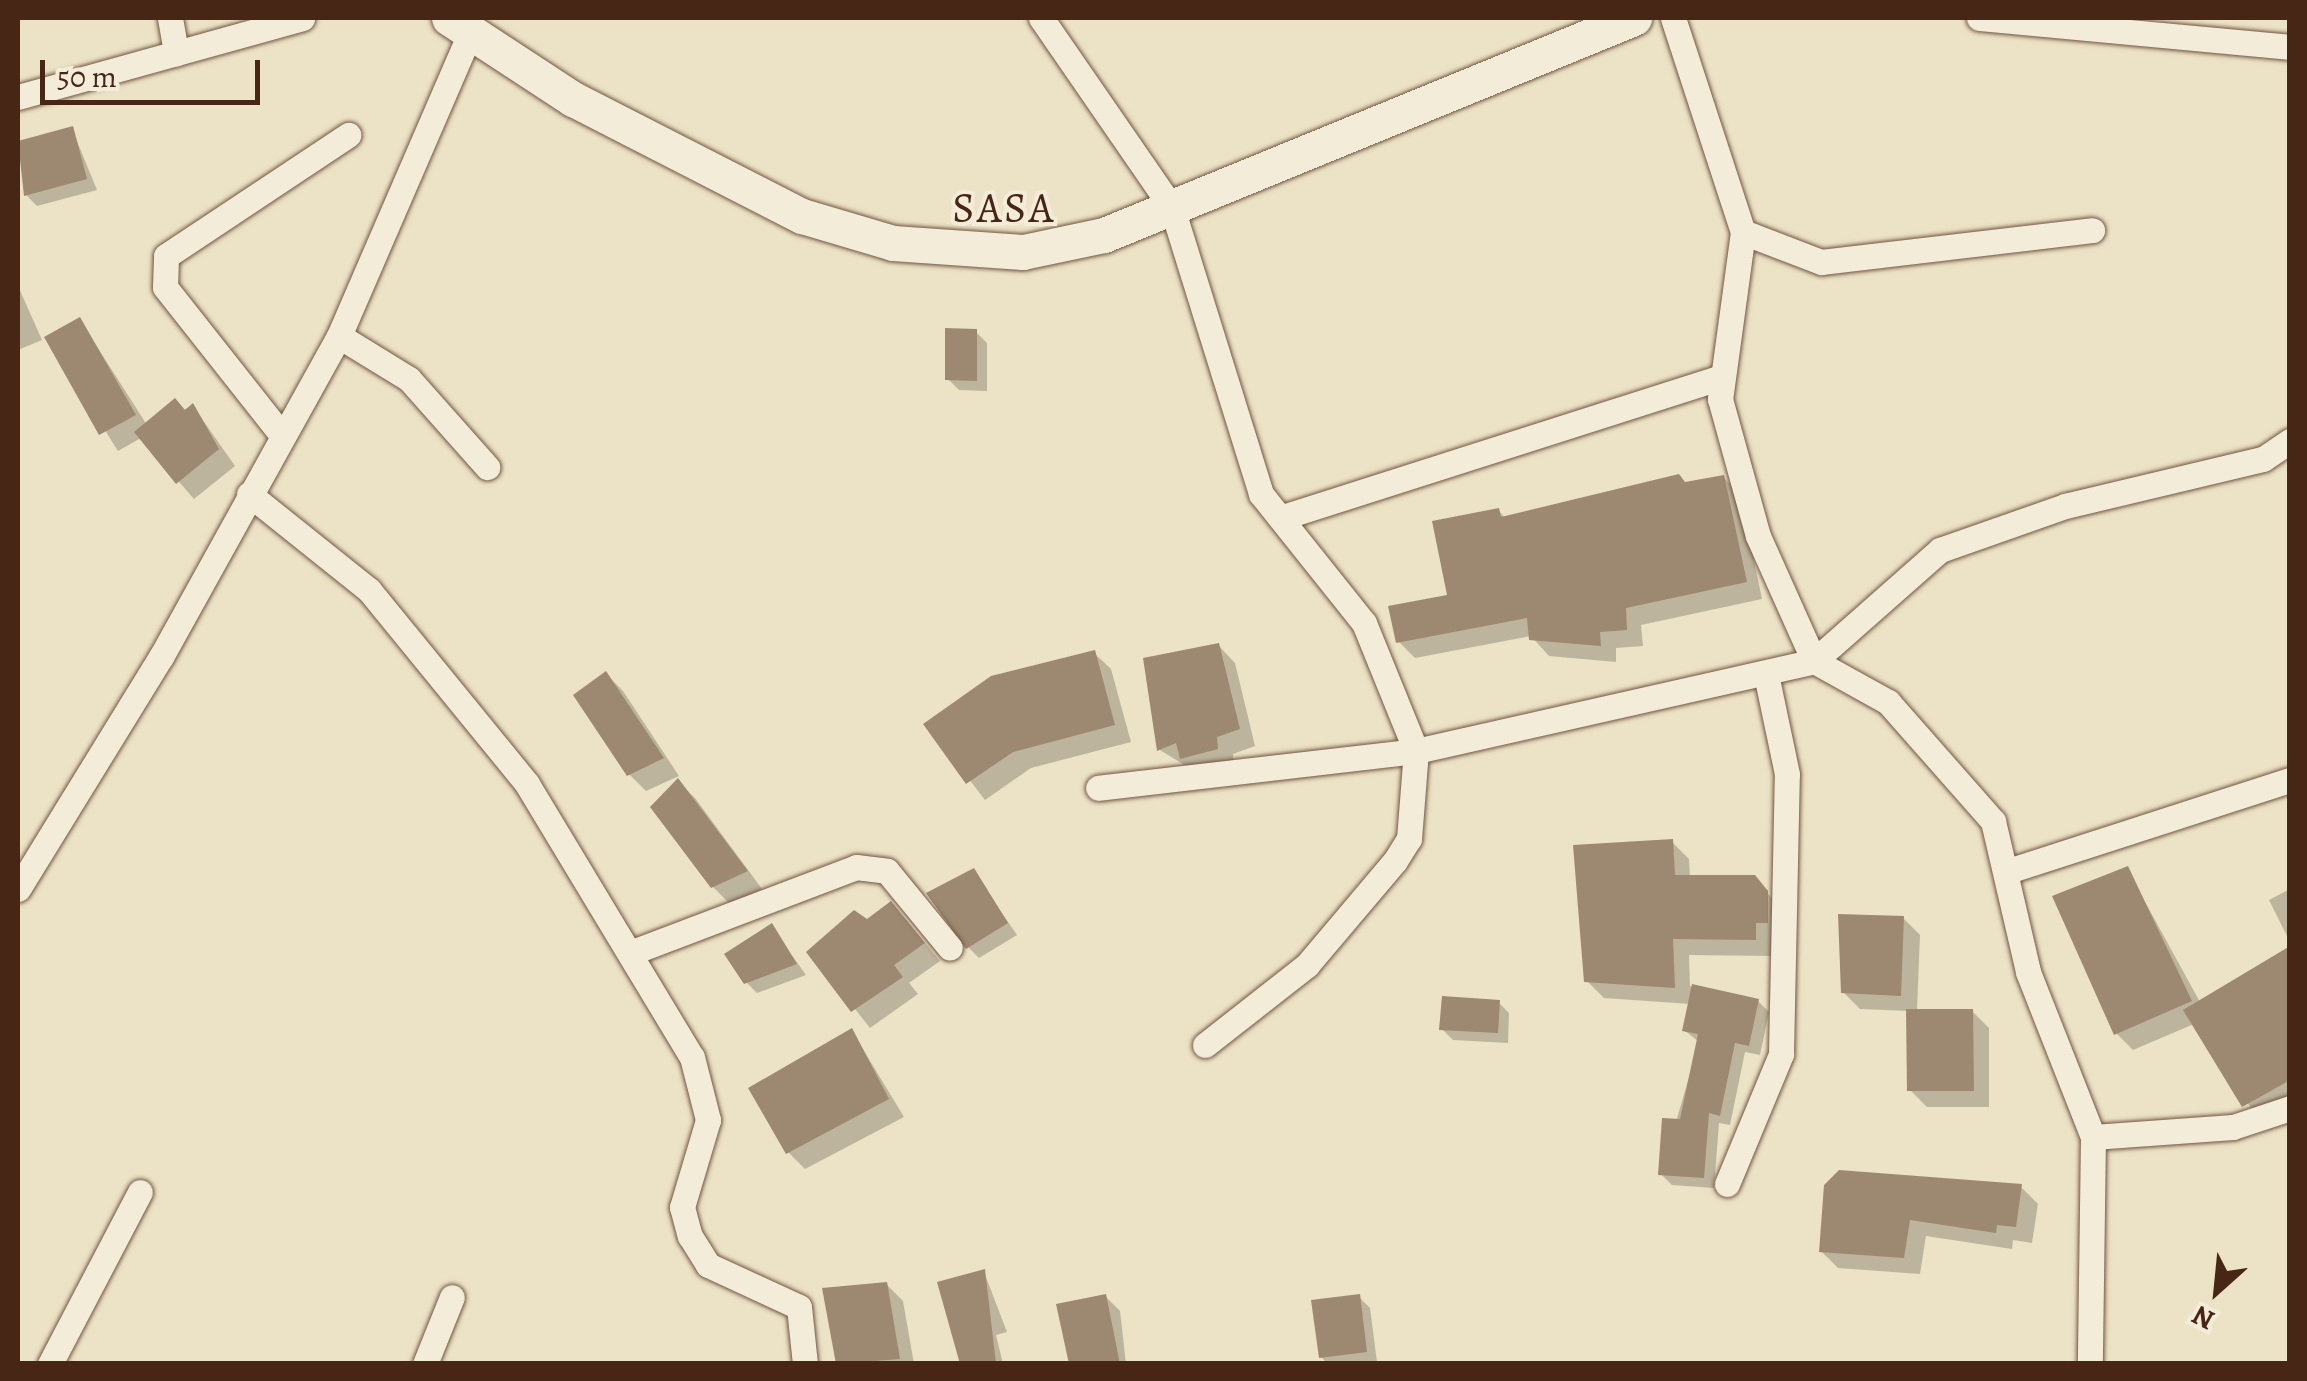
<!DOCTYPE html>
<html>
<head>
<meta charset="utf-8">
<style>
	body { margin:0 }
	#map { position:relative; width:2307px; height:1381px; overflow:hidden; background:#ece2c5; font-family:Alegreya,serif }
	div>[style] { position:absolute }
	.shadow>* { inset:0; background:#0003 }
	.building>* { inset:0; background:#9d8871 }
	.roads { filter:drop-shadow(0 0 2px #715541) drop-shadow(0 0 2px #715541) }
	.street>* { height:25px; margin:-12.5px; padding:0 12.5px; transform-origin:12.5px; border-radius:12.5px; background:#f3ecd9 }
	.secondary>* { height:35px; margin:-17.5px; padding:0 17.5px; transform-origin:17.5px; border-radius:17.5px; background:#f3ecd9 }
	span { translate:-50% -50%; white-space:nowrap; text-align:center; line-height:1.15; -webkit-text-stroke:8px #f3ecd9; paint-order:stroke }
	.quarter-label { font-size:42px; color:#482615; letter-spacing:2.5px }
	.frame { position:absolute; inset:0; border:20px solid #482615; pointer-events:none }
	.north { position:absolute; left:2167px; top:1241px; width:100px; height:100px; -webkit-text-stroke:8px #f3ecd9; paint-order:stroke; rotate:207deg; font-size:28px; font-weight:700; line-height:40px; text-align:center; color:#482615 }
	.north::after { content:''; display:block; margin:auto; width:35px; height:45px; background:#482615; clip-path:polygon(50% 0,100% 100%,50% 72%,0 100%) }
	.scale { position:absolute; left:40px; top:60px; width:220px; height:45px; box-sizing:border-box; border:5px solid #482615; border-top:0; padding-left:12px; font-size:30px; line-height:35px; white-space:nowrap; color:#482615; -webkit-text-stroke:8px #f3ecd9; paint-order:stroke }
</style>
</head>
<body>
<div id="map">
	<div class="shadow">
		<i style="clip-path:polygon(72px 129px,97px 190px,37px 206px,26px 195px,18px 143px)"></i>
		<i style="clip-path:polygon(18px 286px,42px 340px,18px 350px)"></i>
		<i style="clip-path:polygon(80px 320px,147px 425px,193px 406px,235px 466px,194px 499px,141px 438px,118px 451px,47px 338px)"></i>
		<i style="clip-path:polygon(976px 332px,987px 343px,987px 391px,959px 390px,948px 379px)"></i>
		<i style="clip-path:polygon(1723px 477px,1740px 494px,1762px 599px,1641px 625px,1643px 646px,1616px 648px,1616px 662px,1549px 656px,1531px 636px,1415px 658px,1398px 641px,1450px 597px,1499px 511px,1506px 519px)"></i>
		<i style="clip-path:polygon(1219px 646px,1235px 663px,1255px 746px,1233px 754px,1234px 766px,1199px 774px,1160px 750px,1146px 660px)"></i>
		<i style="clip-path:polygon(1094px 653px,1111px 669px,1131px 742px,1031px 768px,985px 800px,927px 725px)"></i>
		<i style="clip-path:polygon(606px 674px,623px 691px,679px 776px,646px 791px,629px 774px)"></i>
		<i style="clip-path:polygon(678px 782px,695px 798px,762px 889px,730px 904px,713px 887px)"></i>
		<i style="clip-path:polygon(1672px 842px,1689px 859px,1690px 877px,1753px 878px,1784px 911px,1772px 956px,1689px 955px,1690px 986px,1758px 1001px,1769px 1012px,1760px 1055px,1745px 1052px,1730px 1125px,1719px 1123px,1714px 1188px,1672px 1185px,1661px 1174px,1699px 1042px,1684px 1030px,1690px 1004px,1604px 998px,1587px 981px)"></i>
		<i style="clip-path:polygon(2127px 869px,2200px 1002px,2290px 949px,2290px 1108px,2262px 1124px,2194px 1024px,2133px 1050px,2116px 1033px)"></i>
		<i style="clip-path:polygon(973px 871px,1017px 935px,979px 958px,968px 947px)"></i>
		<i style="clip-path:polygon(2290px 889px,2290px 942px,2269px 900px)"></i>
		<i style="clip-path:polygon(1903px 918px,1920px 935px,1917px 1011px,1972px 1011px,1989px 1028px,1989px 1107px,1927px 1107px,1910px 1090px,1909px 1011px,1860px 1009px,1843px 992px)"></i>
		<i style="clip-path:polygon(907px 921px,940px 961px,909px 983px,918px 994px,870px 1028px,810px 952px,868px 922px)"></i>
		<i style="clip-path:polygon(771px 926px,806px 975px,757px 993px,746px 982px)"></i>
		<i style="clip-path:polygon(1498px 1002px,1509px 1013px,1508px 1043px,1453px 1040px,1442px 1029px)"></i>
		<i style="clip-path:polygon(852px 1031px,904px 1117px,805px 1169px,788px 1152px)"></i>
		<i style="clip-path:polygon(1827px 1186px,2021px 1187px,2038px 1204px,2032px 1243px,2013px 1240px,2012px 1249px,1926px 1236px,1920px 1274px,1838px 1268px,1821px 1251px)"></i>
		<i style="clip-path:polygon(984px 1272px,1007px 1332px,996px 1335px,1003px 1364px,962px 1364px)"></i>
		<i style="clip-path:polygon(886px 1284px,903px 1301px,914px 1364px,839px 1364px)"></i>
		<i style="clip-path:polygon(1105px 1296px,1120px 1311px,1126px 1364px,1072px 1364px)"></i>
		<i style="clip-path:polygon(1359px 1297px,1370px 1308px,1377px 1362px,1328px 1364px,1321px 1357px)"></i>
	</div>
	<div class="building">
		<i style="clip-path:polygon(73px 126px,87px 179px,24px 196px,18px 141px)"></i>
		<i style="clip-path:polygon(80px 317px,136px 415px,99px 435px,44px 337px)"></i>
		<i style="clip-path:polygon(945px 328px,977px 329px,977px 381px,945px 380px)"></i>
		<i style="clip-path:polygon(175px 398px,185px 410px,193px 403px,219px 449px,176px 484px,134px 432px)"></i>
		<i style="clip-path:polygon(1679px 474px,1685px 482px,1724px 475px,1747px 582px,1626px 608px,1627px 630px,1600px 632px,1601px 646px,1529px 640px,1527px 618px,1396px 643px,1388px 606px,1447px 595px,1432px 521px,1499px 508px,1501px 517px)"></i>
		<i style="clip-path:polygon(1219px 643px,1240px 729px,1217px 737px,1218px 749px,1180px 759px,1176px 743px,1157px 751px,1143px 658px)"></i>
		<i style="clip-path:polygon(1095px 650px,1115px 725px,1013px 752px,966px 784px,923px 724px,991px 676px)"></i>
		<i style="clip-path:polygon(606px 671px,664px 758px,627px 776px,573px 695px)"></i>
		<i style="clip-path:polygon(678px 778px,748px 871px,711px 888px,650px 807px)"></i>
		<i style="clip-path:polygon(1673px 839px,1675px 875px,1755px 875px,1768px 891px,1768px 923px,1756px 923px,1756px 940px,1673px 939px,1675px 988px,1584px 982px,1573px 845px)"></i>
		<i style="clip-path:polygon(2128px 866px,2192px 1001px,2114px 1035px,2052px 896px)"></i>
		<i style="clip-path:polygon(974px 868px,1008px 923px,966px 949px,926px 893px)"></i>
		<i style="clip-path:polygon(891px 901px,925px 943px,894px 965px,903px 977px,851px 1012px,806px 952px,854px 910px,867px 919px)"></i>
		<i style="clip-path:polygon(1838px 914px,1904px 916px,1901px 996px,1841px 993px)"></i>
		<i style="clip-path:polygon(772px 923px,797px 964px,744px 984px,724px 954px)"></i>
		<i style="clip-path:polygon(2290px 946px,2290px 1080px,2242px 1107px,2183px 1010px)"></i>
		<i style="clip-path:polygon(1692px 984px,1759px 999px,1749px 1046px,1735px 1043px,1720px 1116px,1709px 1113px,1704px 1178px,1658px 1175px,1662px 1118px,1680px 1119px,1698px 1034px,1682px 1031px)"></i>
		<i style="clip-path:polygon(1442px 996px,1500px 1000px,1498px 1033px,1439px 1030px)"></i>
		<i style="clip-path:polygon(1906px 1009px,1973px 1009px,1974px 1091px,1907px 1091px)"></i>
		<i style="clip-path:polygon(852px 1028px,889px 1099px,786px 1154px,748px 1088px)"></i>
		<i style="clip-path:polygon(1839px 1170px,2022px 1184px,2016px 1227px,1997px 1225px,1996px 1233px,1910px 1220px,1904px 1258px,1819px 1252px,1824px 1185px)"></i>
		<i style="clip-path:polygon(985px 1269px,996px 1364px,960px 1364px,937px 1282px)"></i>
		<i style="clip-path:polygon(887px 1282px,900px 1359px,836px 1364px,822px 1288px)"></i>
		<i style="clip-path:polygon(1106px 1294px,1120px 1364px,1069px 1364px,1056px 1304px)"></i>
		<i style="clip-path:polygon(1360px 1294px,1367px 1352px,1319px 1358px,1311px 1300px)"></i>
	</div>
	<div class="roads">
		<div class="street">
			<i style="left:170px;top:18px;width:36px;rotate:80deg"></i>
			<i style="left:1041px;top:18px;width:231px;rotate:55.4deg"></i>
			<i style="left:1172px;top:208px;width:300px;rotate:72.7deg"></i>
			<i style="left:1261px;top:494px;width:165px;rotate:51.4deg"></i>
			<i style="left:1364px;top:623px;width:138px;rotate:67.9deg"></i>
			<i style="left:1416px;top:751px;width:320px;rotate:173.4deg"></i>
			<i style="left:1673px;top:18px;width:225px;rotate:71.9deg"></i>
			<i style="left:1743px;top:232px;width:169px;rotate:97.8deg"></i>
			<i style="left:1720px;top:399px;width:142px;rotate:74.5deg"></i>
			<i style="left:1758px;top:536px;width:137px;rotate:65.9deg"></i>
			<i style="left:1814px;top:661px;width:85px;rotate:29deg"></i>
			<i style="left:1888px;top:702px;width:159px;rotate:48.6deg"></i>
			<i style="left:1993px;top:821px;width:155px;rotate:76.9deg"></i>
			<i style="left:2028px;top:972px;width:177px;rotate:68.5deg"></i>
			<i style="left:2093px;top:1137px;width:227px;rotate:90.8deg"></i>
			<i style="left:1979px;top:18px;width:312px;rotate:5.3deg"></i>
			<i style="left:18px;top:97px;width:295px;rotate:-15.5deg"></i>
			<i style="left:1743px;top:232px;width:84px;rotate:21deg"></i>
			<i style="left:1821px;top:262px;width:273px;rotate:-6.7deg"></i>
			<i style="left:339px;top:336px;width:82px;rotate:31.6deg"></i>
			<i style="left:409px;top:379px;width:118px;rotate:48.4deg"></i>
			<i style="left:281px;top:434px;width:187px;rotate:-128.3deg"></i>
			<i style="left:165px;top:287px;width:31px;rotate:-88deg"></i>
			<i style="left:166px;top:256px;width:219px;rotate:-33.6deg"></i>
			<i style="left:249px;top:494px;width:154px;rotate:38.7deg"></i>
			<i style="left:369px;top:590px;width:250px;rotate:50.8deg"></i>
			<i style="left:527px;top:784px;width:319px;rotate:58.9deg"></i>
			<i style="left:692px;top:1057px;width:65px;rotate:75.7deg"></i>
			<i style="left:708px;top:1120px;width:91px;rotate:106.6deg"></i>
			<i style="left:682px;top:1207px;width:30px;rotate:75deg"></i>
			<i style="left:690px;top:1236px;width:34px;rotate:58deg"></i>
			<i style="left:708px;top:1265px;width:100px;rotate:24.8deg"></i>
			<i style="left:799px;top:1307px;width:57px;rotate:84deg"></i>
			<i style="left:1283px;top:517px;width:458px;rotate:-17.7deg"></i>
			<i style="left:2008px;top:871px;width:296px;rotate:-17.9deg"></i>
			<i style="left:18px;top:889px;width:273px;rotate:-58.4deg"></i>
			<i style="left:161px;top:657px;width:367px;rotate:-61deg"></i>
			<i style="left:339px;top:336px;width:328px;rotate:-66.6deg"></i>
			<i style="left:630px;top:953px;width:242px;rotate:-20.8deg"></i>
			<i style="left:856px;top:867px;width:31px;rotate:7deg"></i>
			<i style="left:887px;top:871px;width:99px;rotate:50.7deg"></i>
			<i style="left:1205px;top:1045px;width:130px;rotate:-38.1deg"></i>
			<i style="left:1307px;top:965px;width:136px;rotate:-49.8deg"></i>
			<i style="left:1395px;top:861px;width:26px;rotate:-58deg"></i>
			<i style="left:1409px;top:839px;width:88px;rotate:-85.5deg"></i>
			<i style="left:1416px;top:751px;width:408px;rotate:-12.7deg"></i>
			<i style="left:1814px;top:661px;width:168px;rotate:-41.4deg"></i>
			<i style="left:1940px;top:550px;width:133px;rotate:-19.4deg"></i>
			<i style="left:2065px;top:506px;width:204px;rotate:-13.4deg"></i>
			<i style="left:2263px;top:459px;width:32px;rotate:-34deg"></i>
			<i style="left:2093px;top:1137px;width:140px;rotate:-4.1deg"></i>
			<i style="left:2233px;top:1127px;width:60px;rotate:-18.4deg"></i>
			<i style="left:1727px;top:1184px;width:141px;rotate:-67.4deg"></i>
			<i style="left:1781px;top:1054px;width:280px;rotate:-88.8deg"></i>
			<i style="left:1787px;top:774px;width:102px;rotate:-101.9deg"></i>
			<i style="left:50px;top:1364px;width:194px;rotate:-62.4deg"></i>
			<i style="left:425px;top:1364px;width:72px;rotate:-68.1deg"></i>
		</div>
		<div class="secondary">
			<i style="left:449px;top:18px;width:148px;rotate:33.2deg"></i>
			<i style="left:573px;top:99px;width:257px;rotate:27.1deg"></i>
			<i style="left:802px;top:216px;width:95px;rotate:16.5deg"></i>
			<i style="left:893px;top:243px;width:130px;rotate:4deg"></i>
			<i style="left:1023px;top:252px;width:83px;rotate:-11.9deg"></i>
			<i style="left:1104px;top:235px;width:573px;rotate:-22.27deg"></i>
		</div>
	</div>
	<div class="quarter-label">
		<span style="left:1004px;top:208px">SASA</span>
	</div>
	<div class="frame"></div>
	<div class="north">N</div>
	<div class="scale">50 m</div>
</div>
</body>
</html>
